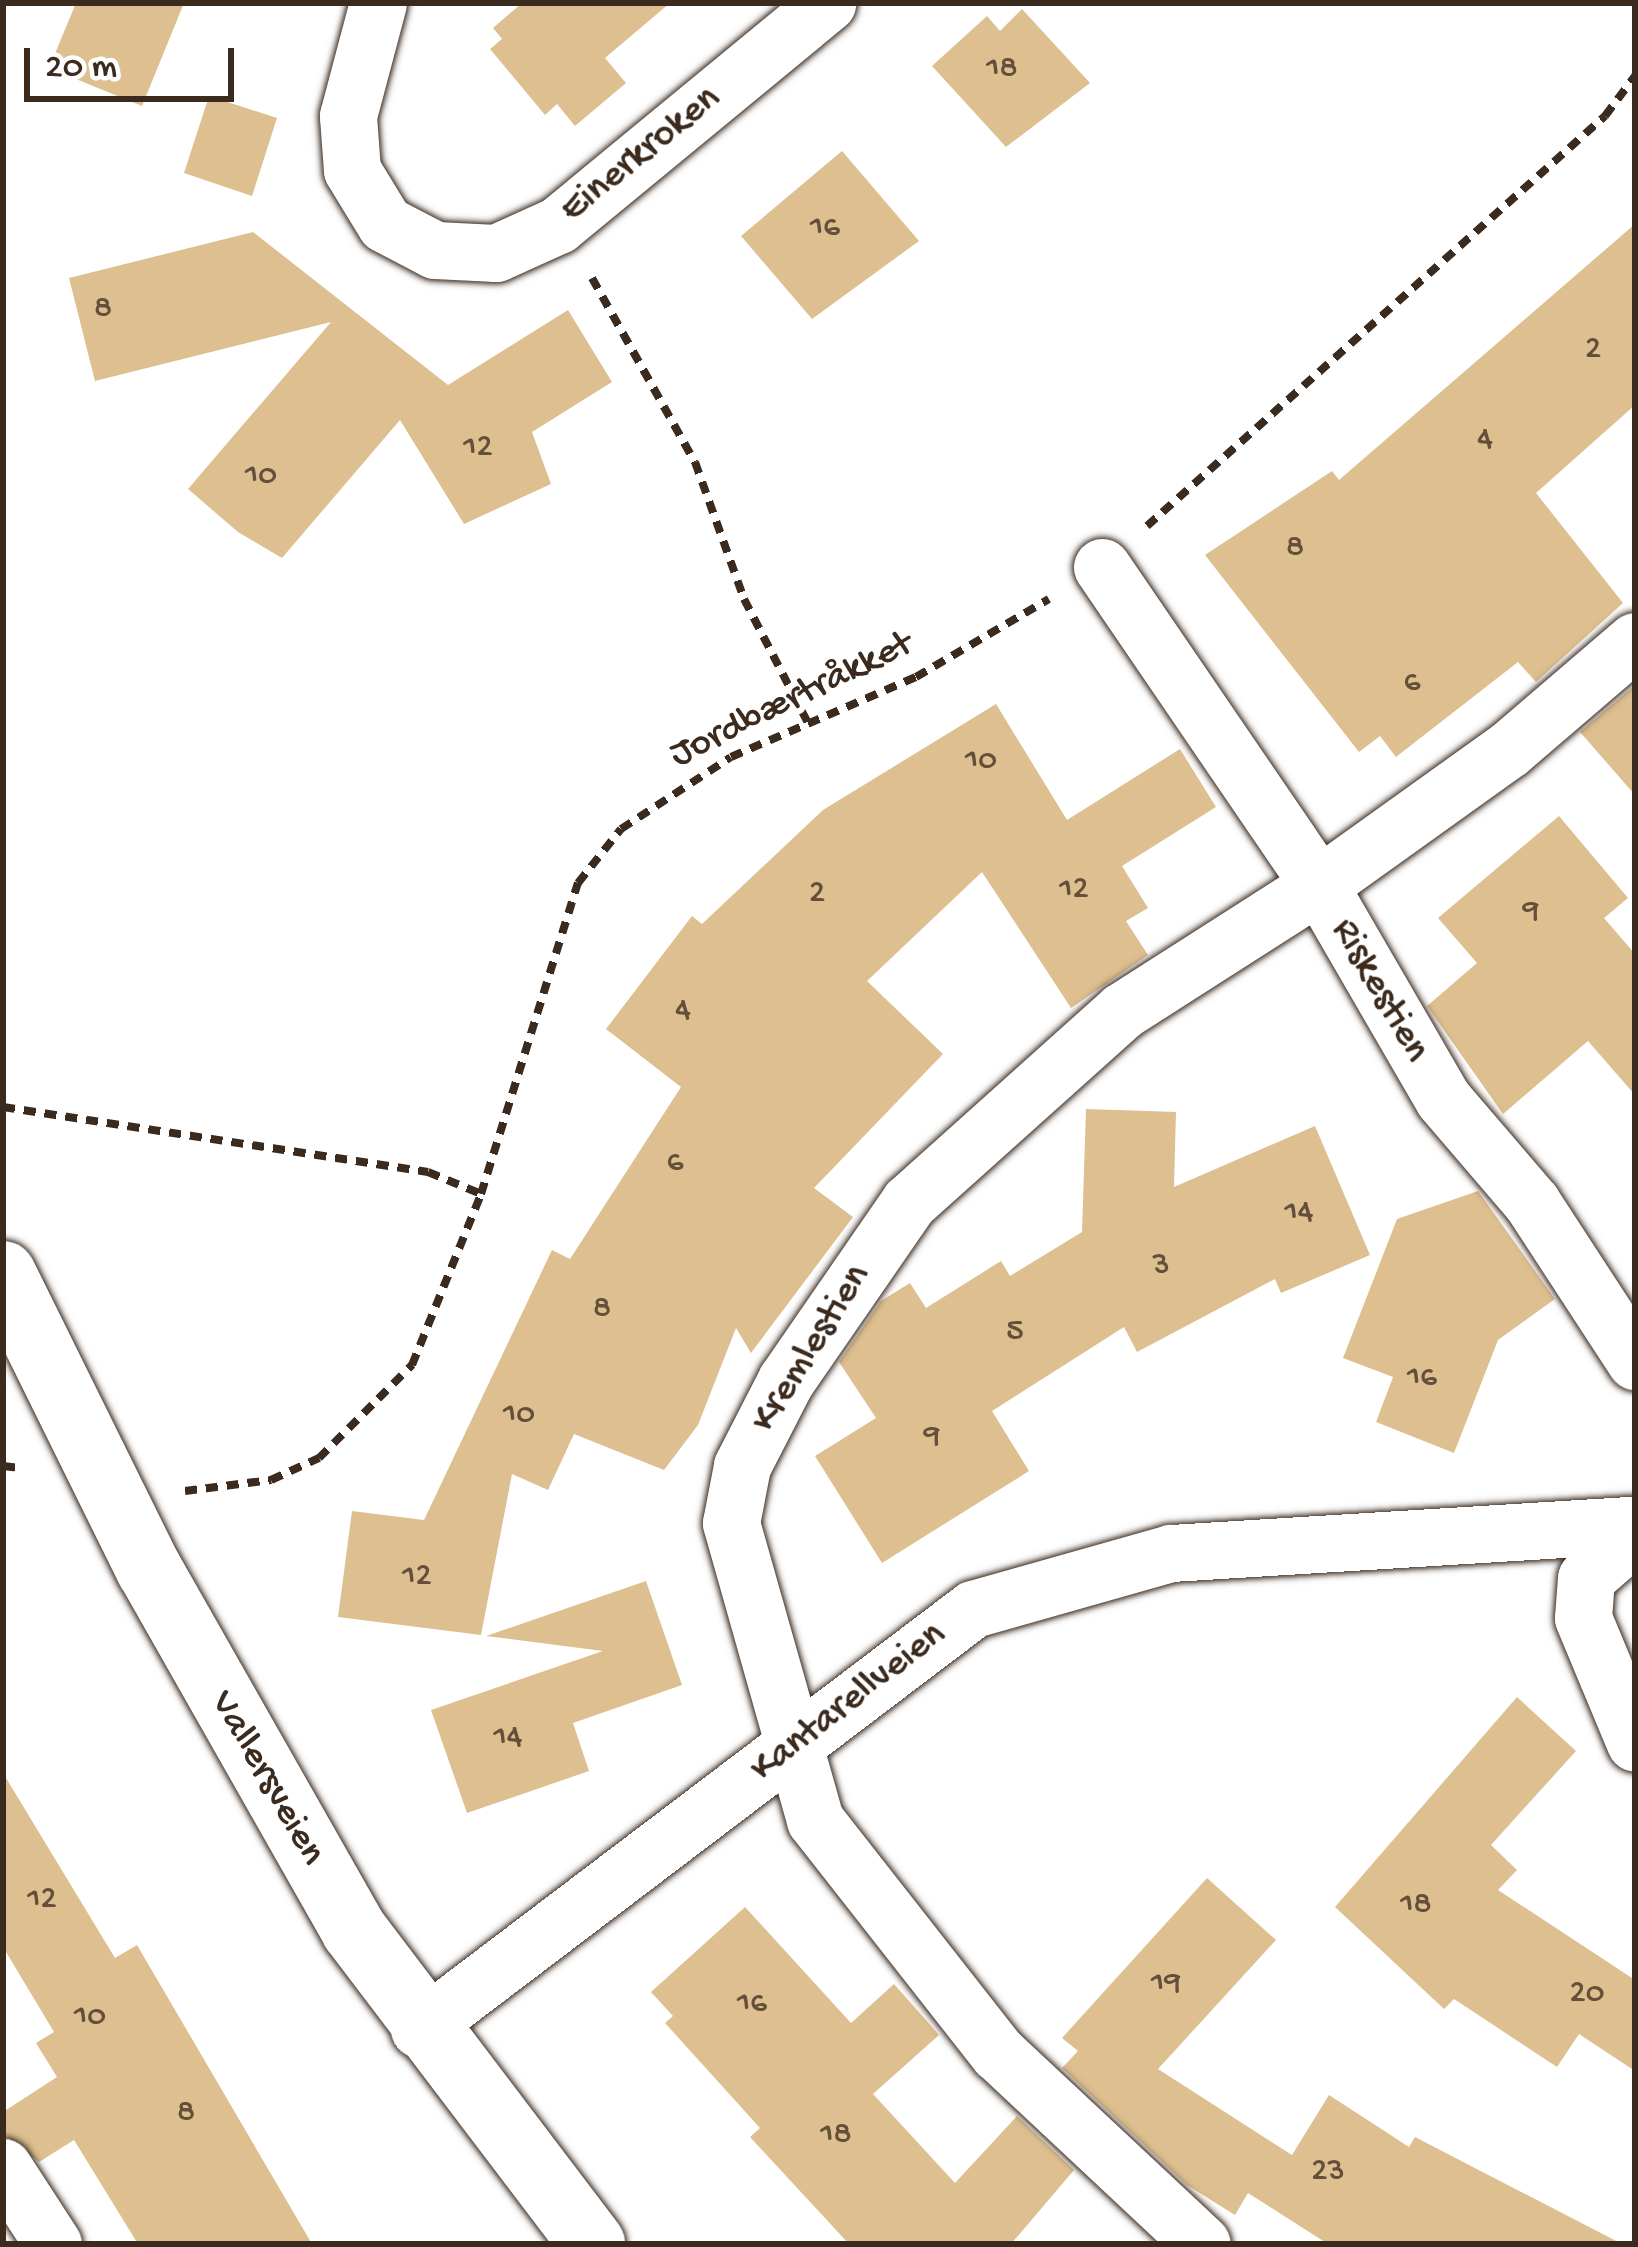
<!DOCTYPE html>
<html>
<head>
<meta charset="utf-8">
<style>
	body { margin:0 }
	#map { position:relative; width:1638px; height:2247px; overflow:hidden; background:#fff; font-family:"Gochi Hand",sans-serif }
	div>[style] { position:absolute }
	.building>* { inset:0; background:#ddbf90 }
	.path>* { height:8px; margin-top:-4px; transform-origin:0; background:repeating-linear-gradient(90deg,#3b2a1e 0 12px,transparent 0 21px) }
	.roads { filter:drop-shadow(0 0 3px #3b2a1e) drop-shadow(0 0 3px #3b2a1e) }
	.street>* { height:57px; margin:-28.5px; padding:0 28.5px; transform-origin:28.5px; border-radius:28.5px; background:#fff }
	.secondary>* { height:66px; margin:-33px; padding:0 33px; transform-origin:33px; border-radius:33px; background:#fff }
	span { translate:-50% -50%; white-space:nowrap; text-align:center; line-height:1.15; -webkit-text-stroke:12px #fff; paint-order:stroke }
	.number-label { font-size:33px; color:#644f3a }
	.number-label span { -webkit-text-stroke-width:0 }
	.street-label { font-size:39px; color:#3b2a1e }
	.frame { position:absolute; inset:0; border:6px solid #3b2a1e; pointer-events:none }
	.scale { position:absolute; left:24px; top:48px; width:210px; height:54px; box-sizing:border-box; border:6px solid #3b2a1e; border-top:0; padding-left:15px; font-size:36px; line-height:42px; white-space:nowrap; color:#3b2a1e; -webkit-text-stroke:9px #fff; paint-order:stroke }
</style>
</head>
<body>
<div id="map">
	<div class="building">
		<i style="clip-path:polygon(76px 3px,184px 3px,142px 106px,49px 68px)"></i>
		<i style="clip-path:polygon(522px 3px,670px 3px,605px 58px,626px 83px,575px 126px,557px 104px,545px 115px,490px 49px,502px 39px,493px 28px)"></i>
		<i style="clip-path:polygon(1022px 9px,1090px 83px,1006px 147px,932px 66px,987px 16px,1000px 31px)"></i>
		<i style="clip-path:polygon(209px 96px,277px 118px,252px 196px,184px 173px)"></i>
		<i style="clip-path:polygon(842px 151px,919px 241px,812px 319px,741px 236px)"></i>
		<i style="clip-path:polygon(1635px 224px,1635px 405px,1536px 493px,1623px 603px,1536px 682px,1518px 662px,1396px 757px,1380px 736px,1359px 752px,1205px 555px,1332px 471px,1339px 480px)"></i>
		<i style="clip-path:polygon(253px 232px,448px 385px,568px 310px,612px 382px,532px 432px,551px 484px,464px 524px,400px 420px,282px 558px,238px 532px,188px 489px,331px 322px,95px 381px,69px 278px)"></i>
		<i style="clip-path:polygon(1634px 686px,1635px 687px,1635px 795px,1580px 732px)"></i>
		<i style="clip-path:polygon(996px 704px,1067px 820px,1180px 749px,1216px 807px,1122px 866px,1148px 908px,1126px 921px,1148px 955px,1071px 1008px,982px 872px,867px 981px,943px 1054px,814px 1188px,853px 1217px,751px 1353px,736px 1328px,698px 1425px,664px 1470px,574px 1434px,548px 1490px,512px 1474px,481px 1635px,338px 1617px,352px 1511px,424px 1520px,552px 1250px,570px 1259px,681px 1087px,606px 1029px,692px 916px,702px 924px,823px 810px)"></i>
		<i style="clip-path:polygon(1559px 816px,1628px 898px,1604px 918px,1635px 954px,1635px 1095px,1588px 1041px,1503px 1114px,1427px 1006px,1477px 963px,1438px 918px)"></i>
		<i style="clip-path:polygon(1086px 1109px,1176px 1112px,1174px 1187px,1315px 1126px,1370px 1255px,1281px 1293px,1275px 1279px,1137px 1352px,1124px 1327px,992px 1411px,1029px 1471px,882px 1563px,815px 1456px,876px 1418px,839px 1362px,881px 1301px,910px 1283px,926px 1308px,1001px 1261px,1010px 1276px,1082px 1232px)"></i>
		<i style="clip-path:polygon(1478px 1191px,1555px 1299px,1498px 1340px,1454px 1453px,1376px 1422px,1393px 1377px,1343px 1358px,1397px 1219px)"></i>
		<i style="clip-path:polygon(646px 1581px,682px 1685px,573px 1723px,589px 1771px,467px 1813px,431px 1710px,603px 1651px,486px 1636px)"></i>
		<i style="clip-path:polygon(1517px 1697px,1576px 1751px,1491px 1845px,1517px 1870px,1498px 1890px,1635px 1980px,1635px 2071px,1579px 2034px,1557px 2067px,1454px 1999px,1444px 2009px,1335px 1907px)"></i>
		<i style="clip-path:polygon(3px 1773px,115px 1958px,137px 1945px,312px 2244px,138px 2244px,74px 2140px,39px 2162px,3px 2134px,3px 2112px,57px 2077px,36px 2043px,54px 2032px,3px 1947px)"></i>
		<i style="clip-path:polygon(1207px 1878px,1276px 1940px,1158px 2069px,1292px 2155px,1329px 2095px,1409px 2147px,1415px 2137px,1622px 2244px,1328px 2244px,1248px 2193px,1235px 2215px,1187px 2185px,1062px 2068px,1078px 2051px,1062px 2038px)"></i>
		<i style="clip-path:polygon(745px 1907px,851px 2023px,894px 1984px,939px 2035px,873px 2094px,955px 2183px,1017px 2116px,1074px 2170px,1011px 2244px,849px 2244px,750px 2137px,760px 2128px,665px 2023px,673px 2016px,651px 1992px)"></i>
	</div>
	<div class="path">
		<i style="left:592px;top:278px;width:211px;rotate:60.8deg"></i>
		<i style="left:695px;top:462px;width:145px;rotate:70.3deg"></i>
		<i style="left:744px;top:599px;width:146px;rotate:62.7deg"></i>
		<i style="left:1147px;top:526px;width:615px;rotate:-41.83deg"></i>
		<i style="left:1605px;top:116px;width:50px;rotate:-53.1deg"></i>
		<i style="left:3px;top:1107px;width:430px;rotate:8.7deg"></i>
		<i style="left:428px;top:1172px;width:57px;rotate:22.5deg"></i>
		<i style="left:3px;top:1466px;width:17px;rotate:7deg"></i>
		<i style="left:185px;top:1491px;width:87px;rotate:-7.3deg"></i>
		<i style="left:271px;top:1480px;width:53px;rotate:-24.6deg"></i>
		<i style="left:319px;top:1458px;width:132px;rotate:-45deg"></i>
		<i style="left:412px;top:1365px;width:184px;rotate:-68deg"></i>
		<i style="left:481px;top:1194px;width:326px;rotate:-72.7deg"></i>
		<i style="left:578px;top:883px;width:69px;rotate:-51.5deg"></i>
		<i style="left:621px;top:829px;width:131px;rotate:-33.2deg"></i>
		<i style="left:731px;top:757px;width:202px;rotate:-23.4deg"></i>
		<i style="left:916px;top:677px;width:154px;rotate:-30.4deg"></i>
	</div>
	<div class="roads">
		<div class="street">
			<i style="left:378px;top:3px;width:117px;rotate:104.9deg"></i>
			<i style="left:348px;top:116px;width:54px;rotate:85.8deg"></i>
			<i style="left:352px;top:170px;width:63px;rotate:58.6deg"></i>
			<i style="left:385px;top:224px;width:56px;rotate:27.5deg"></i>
			<i style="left:435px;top:250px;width:61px;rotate:2.8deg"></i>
			<i style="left:496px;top:253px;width:68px;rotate:-24.3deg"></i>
			<i style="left:558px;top:225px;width:349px;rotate:-39.5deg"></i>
			<i style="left:1102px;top:567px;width:385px;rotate:55.7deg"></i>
			<i style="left:1319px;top:885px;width:234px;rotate:147.4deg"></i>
			<i style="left:1122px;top:1011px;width:286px;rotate:138.1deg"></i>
			<i style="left:909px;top:1202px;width:216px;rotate:124.6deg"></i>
			<i style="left:786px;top:1380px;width:97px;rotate:117.1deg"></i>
			<i style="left:742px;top:1466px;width:58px;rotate:100.9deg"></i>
			<i style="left:731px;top:1523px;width:309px;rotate:74.2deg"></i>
			<i style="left:815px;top:1820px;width:296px;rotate:51.9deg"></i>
			<i style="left:998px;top:2053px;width:279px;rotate:43.1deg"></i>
			<i style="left:1635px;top:641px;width:166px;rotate:139.4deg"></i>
			<i style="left:1509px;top:749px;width:234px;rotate:144.4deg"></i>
			<i style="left:1319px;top:885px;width:247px;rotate:59.9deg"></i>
			<i style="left:1443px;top:1099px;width:137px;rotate:49.4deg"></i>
			<i style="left:1532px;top:1203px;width:189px;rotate:56.9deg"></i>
			<i style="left:1635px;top:1535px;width:65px;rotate:138.7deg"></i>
			<i style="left:1586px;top:1578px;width:40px;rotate:94.3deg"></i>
			<i style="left:1583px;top:1618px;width:135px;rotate:67.4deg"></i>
			<i style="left:419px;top:2029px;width:695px;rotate:-37.17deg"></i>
			<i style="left:973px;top:1609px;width:206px;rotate:-15.8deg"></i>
			<i style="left:1171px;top:1553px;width:465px;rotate:-3.5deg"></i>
			<i style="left:3px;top:2167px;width:92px;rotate:57deg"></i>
		</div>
		<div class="secondary">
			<i style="left:3px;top:1274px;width:329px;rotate:63.7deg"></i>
			<i style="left:149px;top:1569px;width:415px;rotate:60.4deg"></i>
			<i style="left:354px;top:1930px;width:394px;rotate:52.8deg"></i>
		</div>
	</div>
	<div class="number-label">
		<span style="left:1002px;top:70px">18</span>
		<span style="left:825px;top:229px">16</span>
		<span style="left:103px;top:310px">8</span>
		<span style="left:1593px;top:351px">2</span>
		<span style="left:1485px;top:441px">4</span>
		<span style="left:478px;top:449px">12</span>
		<span style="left:261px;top:477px">10</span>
		<span style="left:1295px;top:549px">8</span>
		<span style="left:1412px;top:684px">6</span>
		<span style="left:981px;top:762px">10</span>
		<span style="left:1074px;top:891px">12</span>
		<span style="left:817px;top:895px">2</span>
		<span style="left:1531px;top:913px">9</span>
		<span style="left:683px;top:1012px">4</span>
		<span style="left:675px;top:1164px">6</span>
		<span style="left:1299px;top:1214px">14</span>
		<span style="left:1161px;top:1267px">3</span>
		<span style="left:602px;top:1310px">8</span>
		<span style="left:1015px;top:1333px">5</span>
		<span style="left:1422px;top:1379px">16</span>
		<span style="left:519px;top:1416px">10</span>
		<span style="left:932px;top:1438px">9</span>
		<span style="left:417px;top:1578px">12</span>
		<span style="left:508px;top:1739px">14</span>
		<span style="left:42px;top:1901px">12</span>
		<span style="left:1416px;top:1906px">18</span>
		<span style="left:1166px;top:1985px">19</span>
		<span style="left:1587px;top:1995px">20</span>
		<span style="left:752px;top:2005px">16</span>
		<span style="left:90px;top:2018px">10</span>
		<span style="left:186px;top:2114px">8</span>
		<span style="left:836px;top:2136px">18</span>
		<span style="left:1328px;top:2173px">23</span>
	</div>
	<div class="street-label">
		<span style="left:641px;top:155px;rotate:-39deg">Einerkroken</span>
		<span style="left:792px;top:701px;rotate:-26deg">Jordbærtråkket</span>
		<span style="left:1379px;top:991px;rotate:60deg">Riskestien</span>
		<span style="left:812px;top:1349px;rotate:-58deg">Kremlestien</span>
		<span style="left:849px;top:1703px;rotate:-38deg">Kantarellveien</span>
		<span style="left:266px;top:1779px;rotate:60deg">Vallersveien</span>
	</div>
	<div class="frame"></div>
	<div class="scale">20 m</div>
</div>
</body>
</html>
